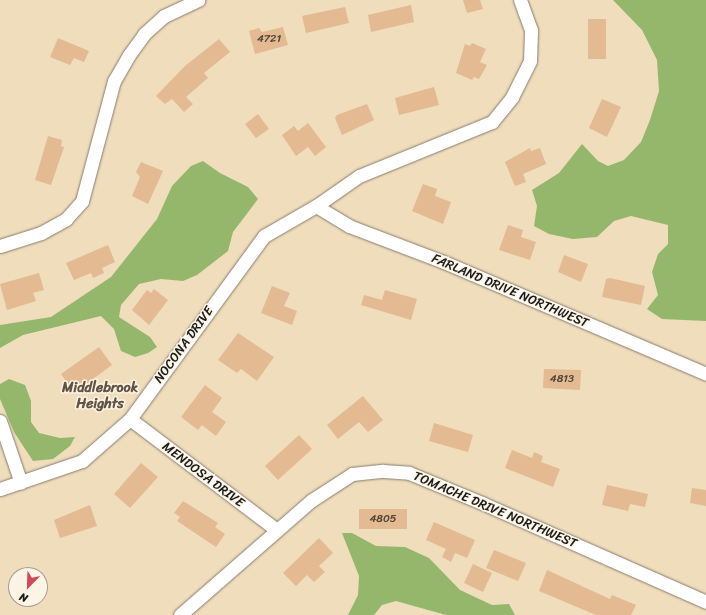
<!DOCTYPE html>
<html>
<head>
<meta charset="utf-8">
<style>
	body { margin:0 }
	#map { position:relative; width:706px; height:615px; overflow:hidden; background:#f0ddbc; font-family:Sriracha,sans-serif }
	div>[style] { position:absolute }
	.forest>* { inset:0; background:#95b76c }
	.building>* { inset:0; background:#e3ba91 }
	.roads { filter:drop-shadow(0 0 1px #867c6c) drop-shadow(0 0 1px #867c6c) }
	.street>* { height:13px; margin:-6.5px; padding:0 6.5px; transform-origin:6.5px; border-radius:6.5px; background:#fff }
	span { translate:-50% -50%; white-space:nowrap; text-align:center; line-height:1.15; -webkit-text-stroke:3px #fcf5e5; paint-order:stroke }
	.number-label { font-size:11px; color:#4e4439 }
	.number-label span { -webkit-text-stroke-width:0 }
	.street-label { font-size:13px; color:#1c1c1c }
	.neighbourhood-label { font-size:14px; color:#625345; font-weight:700 }
	.north { position:absolute; left:8px; top:567px; width:40px; height:40px; box-sizing:border-box; background:#fcf5e5; border:1px solid #a29e95; border-radius:50%; rotate:203deg; font-size:11px; font-weight:700; line-height:16px; text-align:center; color:#1c1c1c }
	.north::after { content:''; display:block; margin:auto; width:14px; height:18px; background:#d1495b; clip-path:polygon(50% 0,100% 100%,50% 72%,0 100%) }
</style>
</head>
<body>
<div id="map">
	<div class="forest">
		<i style="clip-path:polygon(613px 0,706px 0,706px 321px,662px 319px,647px 309px,658px 295px,652px 272px,658px 254px,668px 244px,668px 225px,631px 216px,614px 221px,597px 237px,573px 239px,549px 234px,534px 226px,537px 206px,532px 190px,559px 173px,582px 144px,598px 161px,608px 166px,624px 160px,641px 142px,650px 120px,659px 91px,657px 60px,642px 30px)"></i>
		<i style="clip-path:polygon(203px 161px,220px 173px,248px 187px,258px 199px,233px 232px,228px 251px,197px 275px,183px 281px,161px 279px,139px 284px,121px 305px,119px 317px,150px 337px,157px 347px,148px 353px,135px 357px,121px 351px,114px 329px,101px 316px,23px 335px,0 348px,0 325px,51px 317px,111px 277px,157px 219px,172px 186px,191px 166px)"></i>
		<i style="clip-path:polygon(9px 379px,25px 385px,31px 401px,31px 422px,39px 433px,60px 438px,75px 437px,70px 446px,53px 459px,33px 461px,14px 432px,0 399px,0 384px)"></i>
		<i style="clip-path:polygon(342px 533px,352px 533px,376px 546px,405px 547px,429px 558px,460px 590px,492px 605px,509px 604px,515px 615px,446px 615px,396px 601px,382px 605px,374px 615px,348px 615px,358px 595px,359px 576px)"></i>
	</div>
	<div class="building">
		<i style="clip-path:polygon(463px 0,480px 0,483px 9px,467px 13px)"></i>
		<i style="clip-path:polygon(411px 5px,414px 22px,371px 32px,368px 15px)"></i>
		<i style="clip-path:polygon(345px 7px,349px 23px,306px 33px,302px 16px)"></i>
		<i style="clip-path:polygon(588px 19px,606px 19px,606px 59px,588px 59px)"></i>
		<i style="clip-path:polygon(283px 27px,288px 45px,255px 54px,249px 31px,259px 28px,262px 32px)"></i>
		<i style="clip-path:polygon(58px 38px,89px 51px,84px 62px,74px 58px,70px 65px,50px 57px)"></i>
		<i style="clip-path:polygon(219px 39px,230px 52px,204px 73px,208px 78px,186px 97px,193px 104px,184px 112px,172px 99px,165px 104px,156px 96px,185px 66px)"></i>
		<i style="clip-path:polygon(472px 43px,486px 49px,480px 62px,487px 65px,479px 79px,474px 77px,472px 80px,456px 73px,465px 44px,470px 46px)"></i>
		<i style="clip-path:polygon(434px 87px,439px 105px,399px 115px,395px 98px)"></i>
		<i style="clip-path:polygon(602px 99px,621px 107px,607px 137px,589px 128px)"></i>
		<i style="clip-path:polygon(367px 104px,374px 120px,342px 135px,335px 118px,337px 115px)"></i>
		<i style="clip-path:polygon(258px 114px,269px 129px,256px 138px,245px 124px)"></i>
		<i style="clip-path:polygon(308px 123px,326px 147px,315px 156px,308px 147px,296px 156px,282px 135px,294px 126px,298px 131px)"></i>
		<i style="clip-path:polygon(48px 136px,62px 140px,61px 146px,64px 147px,51px 185px,35px 180px)"></i>
		<i style="clip-path:polygon(530px 148px,531px 151px,540px 148px,546px 164px,523px 174px,526px 182px,515px 186px,505px 162px)"></i>
		<i style="clip-path:polygon(141px 162px,163px 171px,148px 204px,132px 196px,140px 177px,136px 172px)"></i>
		<i style="clip-path:polygon(423px 184px,437px 189px,435px 196px,451px 202px,443px 224px,412px 211px)"></i>
		<i style="clip-path:polygon(508px 225px,523px 230px,521px 237px,536px 242px,530px 260px,499px 250px)"></i>
		<i style="clip-path:polygon(108px 245px,115px 262px,102px 268px,104px 273px,93px 278px,91px 273px,74px 280px,66px 263px)"></i>
		<i style="clip-path:polygon(564px 255px,588px 264px,581px 282px,558px 272px)"></i>
		<i style="clip-path:polygon(39px 273px,44px 290px,33px 293px,36px 301px,7px 310px,0 284px)"></i>
		<i style="clip-path:polygon(610px 278px,645px 286px,641px 305px,602px 297px,606px 279px)"></i>
		<i style="clip-path:polygon(272px 286px,290px 293px,284px 306px,297px 311px,292px 325px,261px 313px)"></i>
		<i style="clip-path:polygon(154px 289px,168px 300px,149px 325px,132px 310px,147px 290px,151px 293px)"></i>
		<i style="clip-path:polygon(385px 290px,417px 299px,411px 320px,361px 305px,364px 295px,382px 300px)"></i>
		<i style="clip-path:polygon(238px 333px,274px 357px,257px 381px,241px 369px,237px 373px,218px 360px)"></i>
		<i style="clip-path:polygon(99px 347px,112px 365px,74px 393px,61px 374px)"></i>
		<i style="clip-path:polygon(544px 369px,581px 370px,580px 390px,543px 388px)"></i>
		<i style="clip-path:polygon(205px 385px,222px 398px,212px 412px,226px 422px,216px 436px,202px 425px,198px 430px,181px 417px)"></i>
		<i style="clip-path:polygon(363px 396px,383px 420px,368px 432px,359px 422px,338px 439px,327px 425px)"></i>
		<i style="clip-path:polygon(434px 423px,473px 435px,468px 452px,429px 441px)"></i>
		<i style="clip-path:polygon(299px 435px,312px 449px,278px 480px,265px 466px)"></i>
		<i style="clip-path:polygon(512px 450px,532px 458px,534px 452px,543px 456px,541px 462px,560px 469px,553px 487px,505px 468px)"></i>
		<i style="clip-path:polygon(141px 463px,158px 477px,130px 508px,114px 494px)"></i>
		<i style="clip-path:polygon(607px 485px,648px 494px,645px 507px,630px 504px,628px 511px,602px 505px)"></i>
		<i style="clip-path:polygon(692px 488px,706px 490px,706px 506px,690px 503px)"></i>
		<i style="clip-path:polygon(183px 501px,218px 523px,215px 527px,225px 534px,216px 547px,177px 521px,180px 517px,174px 513px)"></i>
		<i style="clip-path:polygon(90px 505px,97px 526px,60px 538px,54px 520px)"></i>
		<i style="clip-path:polygon(359px 509px,407px 509px,407px 529px,359px 529px)"></i>
		<i style="clip-path:polygon(434px 522px,475px 540px,467px 558px,455px 553px,451px 562px,442px 557px,446px 549px,426px 540px)"></i>
		<i style="clip-path:polygon(319px 538px,333px 553px,319px 566px,325px 572px,314px 582px,307px 575px,296px 586px,283px 573px)"></i>
		<i style="clip-path:polygon(494px 550px,526px 563px,518px 581px,486px 568px)"></i>
		<i style="clip-path:polygon(473px 564px,492px 573px,483px 592px,464px 583px)"></i>
		<i style="clip-path:polygon(547px 570px,610px 599px,612px 595px,636px 605px,631px 615px,596px 615px,539px 591px)"></i>
	</div>
	<div class="roads">
		<div class="street">
			<i style="left:316px;top:206px;width:39px;rotate:31deg"></i>
			<i style="left:349px;top:226px;width:102px;rotate:20.8deg"></i>
			<i style="left:444px;top:262px;width:285px;rotate:23.1deg"></i>
			<i style="left:0;top:246px;width:43px;rotate:-17.6deg"></i>
			<i style="left:41px;top:233px;width:29px;rotate:-29deg"></i>
			<i style="left:66px;top:219px;width:24px;rotate:-48deg"></i>
			<i style="left:82px;top:201px;width:124px;rotate:-75.1deg"></i>
			<i style="left:114px;top:81px;width:30px;rotate:-60deg"></i>
			<i style="left:129px;top:55px;width:26px;rotate:-54deg"></i>
			<i style="left:144px;top:34px;width:27px;rotate:-42deg"></i>
			<i style="left:164px;top:16px;width:38px;rotate:-25deg"></i>
			<i style="left:130px;top:419px;width:184px;rotate:37.1deg"></i>
			<i style="left:0;top:421px;width:65px;rotate:71.3deg"></i>
			<i style="left:0;top:489px;width:87px;rotate:-18.9deg"></i>
			<i style="left:82px;top:461px;width:64px;rotate:-41.2deg"></i>
			<i style="left:130px;top:419px;width:227px;rotate:-53.8deg"></i>
			<i style="left:264px;top:236px;width:60px;rotate:-30deg"></i>
			<i style="left:316px;top:206px;width:52px;rotate:-34.9deg"></i>
			<i style="left:359px;top:176px;width:144px;rotate:-22.1deg"></i>
			<i style="left:492px;top:122px;width:32px;rotate:-51deg"></i>
			<i style="left:512px;top:97px;width:40px;rotate:-63.4deg"></i>
			<i style="left:530px;top:61px;width:31px;rotate:-88deg"></i>
			<i style="left:531px;top:30px;width:32px;rotate:-110deg"></i>
			<i style="left:180px;top:615px;width:175px;rotate:-41.1deg"></i>
			<i style="left:312px;top:500px;width:48px;rotate:-33deg"></i>
			<i style="left:352px;top:474px;width:31px;rotate:-6deg"></i>
			<i style="left:383px;top:471px;width:26px;rotate:4deg"></i>
			<i style="left:409px;top:473px;width:79px;rotate:22.3deg"></i>
			<i style="left:482px;top:503px;width:245px;rotate:23.8deg"></i>
		</div>
	</div>
	<div class="number-label">
		<span style="left:269px;top:39px">4721</span>
		<span style="left:562px;top:379px">4813</span>
		<span style="left:383px;top:519px">4805</span>
	</div>
	<div class="street-label">
		<span style="left:510px;top:291px;rotate:23deg">FARLAND DRIVE NORTHWEST</span>
		<span style="left:184px;top:345px;rotate:-54deg">NOCONA DRIVE</span>
		<span style="left:203px;top:475px;rotate:37deg">MENDOSA DRIVE</span>
		<span style="left:495px;top:510px;rotate:23deg">TOMACHE DRIVE NORTHWEST</span>
	</div>
	<div class="neighbourhood-label">
		<span style="left:100px;top:396px">Middlebrook<br>Heights</span>
	</div>
	<div class="north">N</div>
</div>
</body>
</html>
